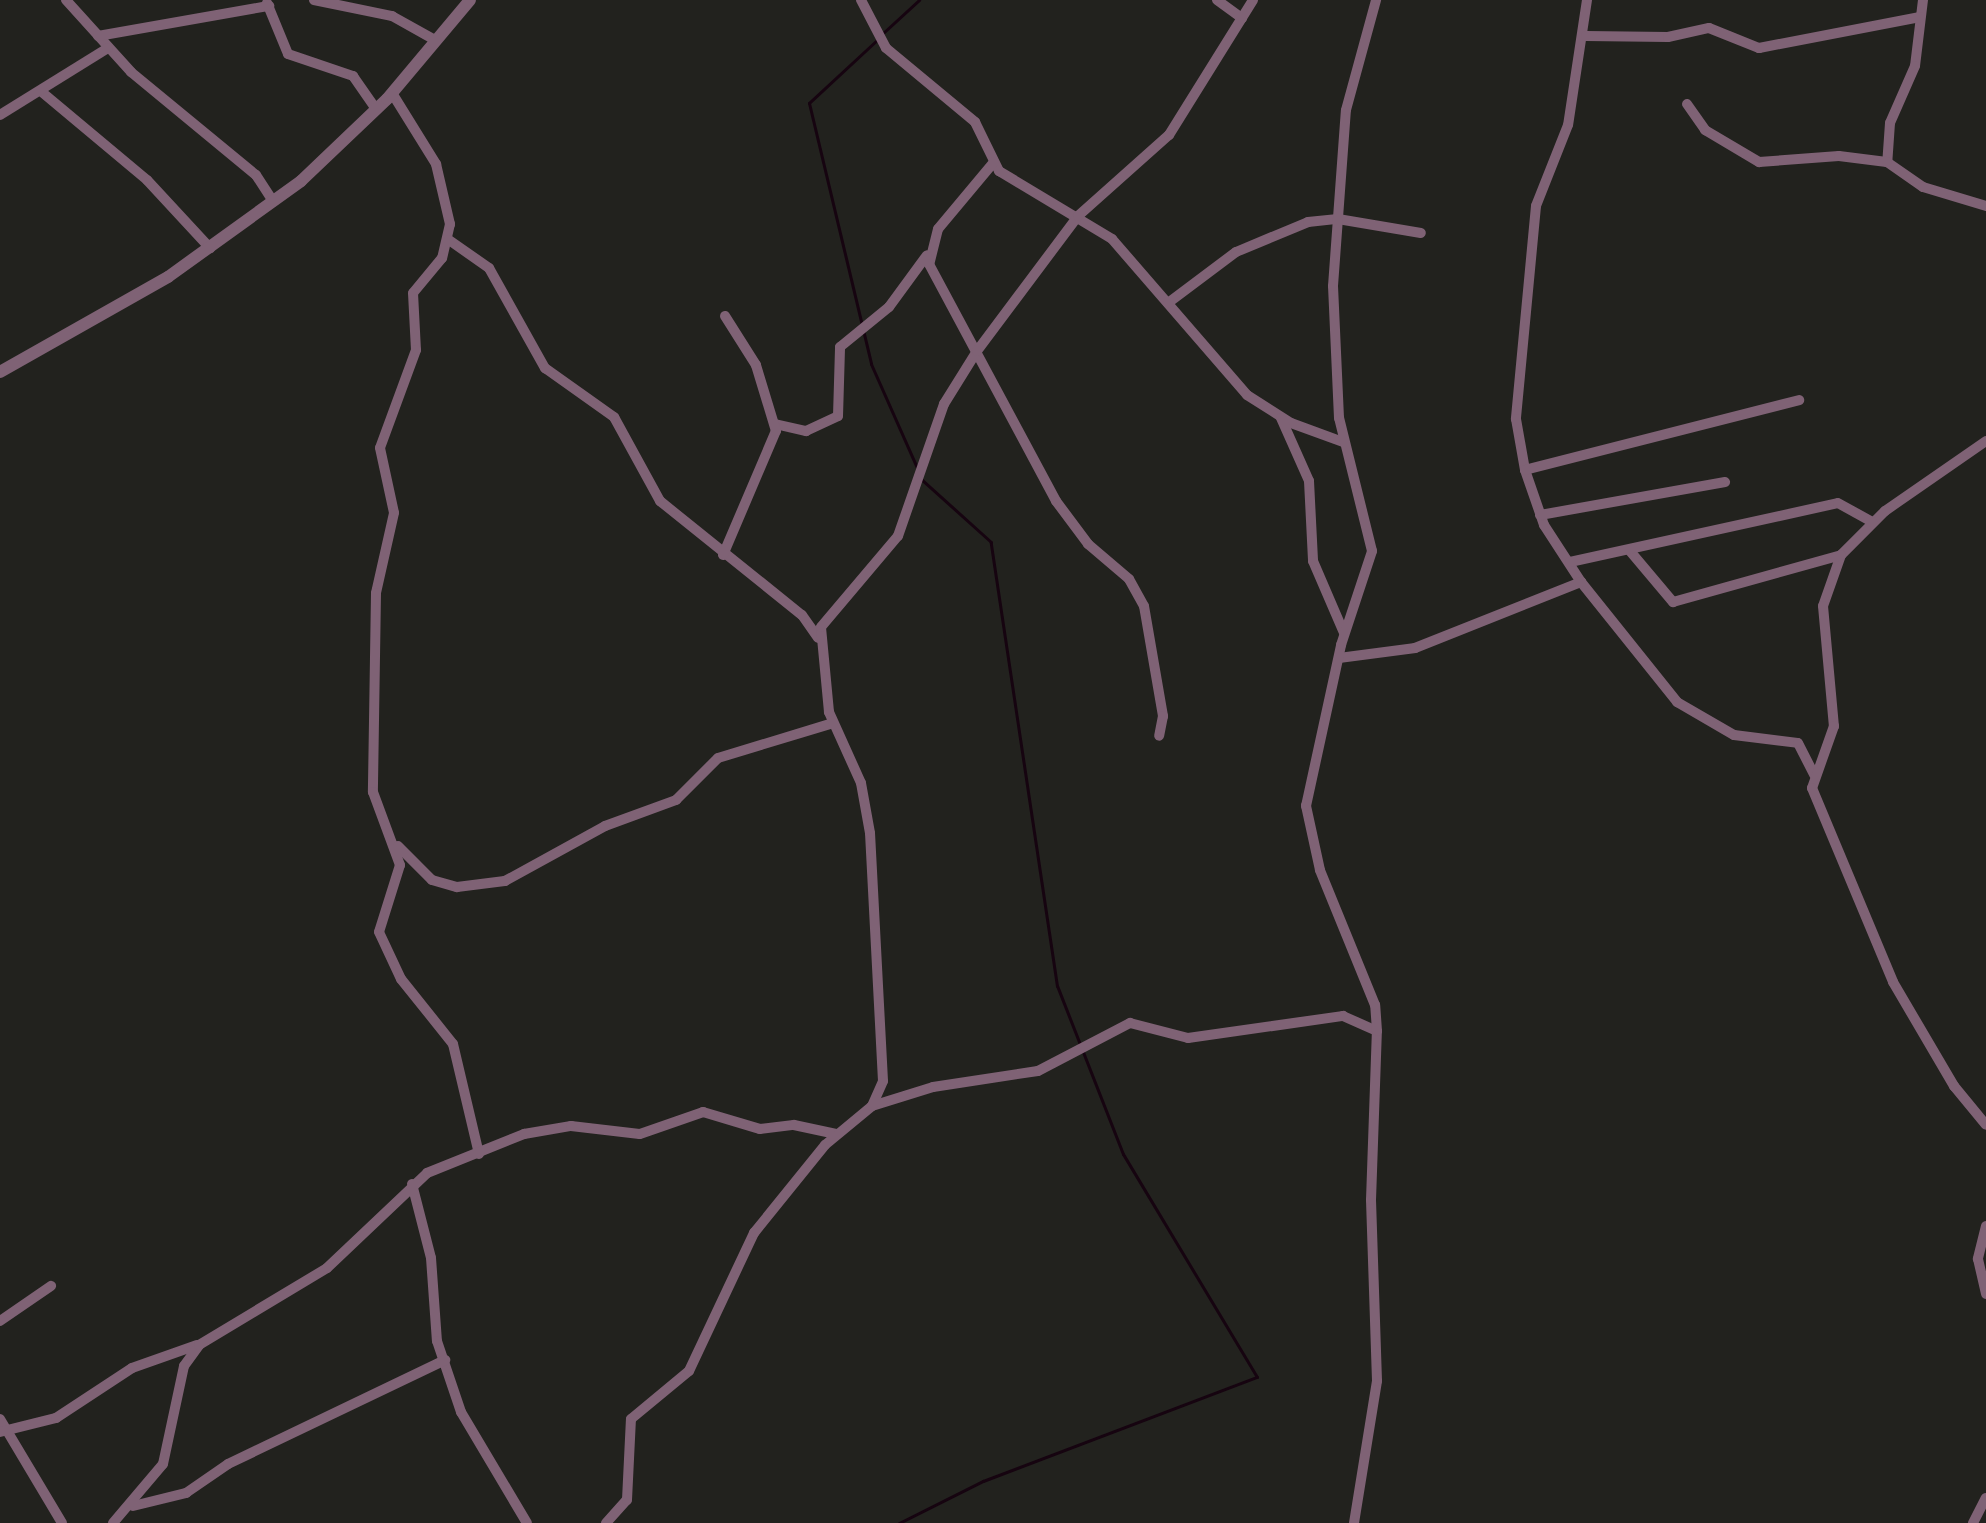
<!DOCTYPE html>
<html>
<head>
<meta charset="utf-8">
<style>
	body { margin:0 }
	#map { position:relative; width:1986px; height:1523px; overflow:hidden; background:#22221e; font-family:"Fira Sans Condensed",sans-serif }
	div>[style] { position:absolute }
	.stream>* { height:3px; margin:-1.5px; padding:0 1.5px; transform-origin:1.5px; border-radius:1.5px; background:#160410 }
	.minor>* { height:10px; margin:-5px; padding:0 5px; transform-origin:5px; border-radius:5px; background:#7f6275 }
	.tertiary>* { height:12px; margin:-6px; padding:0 6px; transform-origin:6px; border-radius:6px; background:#7f6275 }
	span { translate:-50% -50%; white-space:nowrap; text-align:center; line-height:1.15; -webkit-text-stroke:8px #191915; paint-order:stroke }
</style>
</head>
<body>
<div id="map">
	<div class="stream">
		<i style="left:883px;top:33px;width:49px;rotate:-42.5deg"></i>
		<i style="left:878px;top:39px;width:94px;rotate:137.2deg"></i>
		<i style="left:809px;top:103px;width:268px;rotate:76.6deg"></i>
		<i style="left:871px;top:364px;width:114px;rotate:66.1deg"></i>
		<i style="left:899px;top:1523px;width:94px;rotate:-26.6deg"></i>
		<i style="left:983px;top:1481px;width:293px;rotate:-20.8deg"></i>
		<i style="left:1257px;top:1377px;width:260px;rotate:-121deg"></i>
		<i style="left:1123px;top:1154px;width:180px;rotate:-111.4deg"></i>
		<i style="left:1057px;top:986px;width:449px;rotate:-98.5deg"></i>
		<i style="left:991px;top:542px;width:94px;rotate:-138deg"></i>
	</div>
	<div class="minor">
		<i style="left:66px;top:0;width:97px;rotate:47.9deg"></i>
		<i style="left:131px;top:72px;width:162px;rotate:39.5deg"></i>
		<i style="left:256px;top:175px;width:31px;rotate:57deg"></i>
		<i style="left:314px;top:0;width:80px;rotate:11.6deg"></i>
		<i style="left:392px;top:16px;width:51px;rotate:29.1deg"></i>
		<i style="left:861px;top:0;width:54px;rotate:62.5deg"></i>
		<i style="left:886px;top:48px;width:116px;rotate:39.7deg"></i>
		<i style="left:975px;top:122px;width:55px;rotate:63.9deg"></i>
		<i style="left:999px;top:171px;width:132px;rotate:31deg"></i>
		<i style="left:1112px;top:239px;width:206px;rotate:49.1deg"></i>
		<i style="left:1247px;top:395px;width:52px;rotate:32.5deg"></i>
		<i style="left:1291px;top:423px;width:55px;rotate:20.1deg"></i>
		<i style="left:1217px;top:0;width:31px;rotate:36deg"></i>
		<i style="left:1587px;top:0;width:126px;rotate:98.6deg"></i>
		<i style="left:1568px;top:125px;width:87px;rotate:111.6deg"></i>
		<i style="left:1536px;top:206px;width:214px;rotate:95.4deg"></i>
		<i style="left:1516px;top:419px;width:52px;rotate:80deg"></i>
		<i style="left:1525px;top:470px;width:58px;rotate:70.9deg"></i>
		<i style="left:1544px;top:525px;width:68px;rotate:57deg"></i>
		<i style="left:1581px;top:582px;width:154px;rotate:51.3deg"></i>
		<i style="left:1677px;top:702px;width:66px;rotate:30.1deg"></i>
		<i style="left:1734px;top:735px;width:64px;rotate:7.1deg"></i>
		<i style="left:1798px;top:743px;width:36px;rotate:63deg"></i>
		<i style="left:1923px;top:0;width:66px;rotate:96.9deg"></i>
		<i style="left:1915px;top:66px;width:62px;rotate:113.7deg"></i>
		<i style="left:1890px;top:123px;width:39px;rotate:94deg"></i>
		<i style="left:1887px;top:162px;width:44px;rotate:34.8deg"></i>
		<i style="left:1923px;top:187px;width:66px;rotate:16.8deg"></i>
		<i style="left:267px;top:3px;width:55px;rotate:67.6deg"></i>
		<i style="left:288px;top:54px;width:69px;rotate:18.7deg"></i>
		<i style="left:353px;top:76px;width:40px;rotate:55.1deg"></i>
		<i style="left:98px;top:36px;width:174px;rotate:-10deg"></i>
		<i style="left:1586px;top:36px;width:82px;rotate:0.7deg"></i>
		<i style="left:1668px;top:37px;width:42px;rotate:-12.4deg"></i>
		<i style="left:1709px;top:28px;width:54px;rotate:21.8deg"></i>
		<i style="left:1759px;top:48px;width:164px;rotate:-10.9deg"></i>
		<i style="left:43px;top:93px;width:136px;rotate:39.9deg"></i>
		<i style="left:147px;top:180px;width:93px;rotate:47.2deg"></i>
		<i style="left:392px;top:93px;width:84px;rotate:58.2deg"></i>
		<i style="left:436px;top:164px;width:62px;rotate:76.9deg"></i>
		<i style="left:450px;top:224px;width:35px;rotate:103deg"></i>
		<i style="left:442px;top:258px;width:45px;rotate:129.6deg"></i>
		<i style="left:413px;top:293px;width:57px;rotate:87deg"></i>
		<i style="left:416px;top:350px;width:104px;rotate:110.2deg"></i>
		<i style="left:380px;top:448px;width:66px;rotate:77.8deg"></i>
		<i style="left:394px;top:513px;width:82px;rotate:102.7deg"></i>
		<i style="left:376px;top:593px;width:199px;rotate:90.9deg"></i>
		<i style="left:373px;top:792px;width:78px;rotate:69.7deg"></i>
		<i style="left:400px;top:865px;width:70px;rotate:107.4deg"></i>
		<i style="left:379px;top:932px;width:52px;rotate:64.9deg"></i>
		<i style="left:401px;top:979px;width:83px;rotate:51.3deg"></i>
		<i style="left:453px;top:1044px;width:113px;rotate:76.7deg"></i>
		<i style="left:1687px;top:104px;width:32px;rotate:55deg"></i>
		<i style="left:1705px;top:130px;width:63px;rotate:30.7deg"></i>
		<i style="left:1759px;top:162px;width:80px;rotate:-4.3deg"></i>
		<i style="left:1839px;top:156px;width:48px;rotate:7.1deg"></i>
		<i style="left:0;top:115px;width:127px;rotate:-31.8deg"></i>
		<i style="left:994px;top:162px;width:87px;rotate:129.9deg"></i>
		<i style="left:938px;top:229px;width:36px;rotate:104deg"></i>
		<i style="left:929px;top:264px;width:269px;rotate:61.8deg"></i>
		<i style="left:1056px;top:501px;width:54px;rotate:53.3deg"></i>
		<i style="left:1088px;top:544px;width:54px;rotate:40.5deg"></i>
		<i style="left:1129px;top:579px;width:31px;rotate:61deg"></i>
		<i style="left:1144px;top:606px;width:112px;rotate:80.2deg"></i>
		<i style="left:1163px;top:716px;width:20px;rotate:101deg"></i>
		<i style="left:449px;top:240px;width:49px;rotate:35deg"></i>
		<i style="left:489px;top:268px;width:115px;rotate:60.8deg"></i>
		<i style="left:545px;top:368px;width:85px;rotate:35.4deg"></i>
		<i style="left:614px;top:417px;width:96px;rotate:61.3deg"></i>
		<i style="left:660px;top:501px;width:182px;rotate:38.8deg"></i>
		<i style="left:802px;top:615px;width:28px;rotate:55deg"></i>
		<i style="left:1168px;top:303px;width:85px;rotate:-36.9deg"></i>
		<i style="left:1236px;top:252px;width:78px;rotate:-22.6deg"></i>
		<i style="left:1308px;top:222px;width:30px;rotate:-6deg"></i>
		<i style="left:1338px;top:219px;width:84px;rotate:9.6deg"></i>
		<i style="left:1281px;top:418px;width:69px;rotate:66deg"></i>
		<i style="left:1309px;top:481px;width:80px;rotate:87.1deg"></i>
		<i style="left:1313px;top:561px;width:78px;rotate:66.7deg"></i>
		<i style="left:775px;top:424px;width:32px;rotate:13deg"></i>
		<i style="left:806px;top:431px;width:35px;rotate:-25deg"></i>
		<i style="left:838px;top:416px;width:69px;rotate:-88.3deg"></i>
		<i style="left:840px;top:347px;width:63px;rotate:-39.2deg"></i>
		<i style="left:889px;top:307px;width:64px;rotate:-53.8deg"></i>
		<i style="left:1986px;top:441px;width:123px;rotate:145.3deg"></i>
		<i style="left:1885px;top:511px;width:62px;rotate:135deg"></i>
		<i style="left:1841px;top:555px;width:54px;rotate:109.4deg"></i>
		<i style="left:1823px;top:606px;width:121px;rotate:84.8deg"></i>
		<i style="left:1834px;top:726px;width:66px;rotate:109.5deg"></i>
		<i style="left:1812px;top:788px;width:210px;rotate:67.3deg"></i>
		<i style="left:1893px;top:982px;width:121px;rotate:59.6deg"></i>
		<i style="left:1954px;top:1086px;width:50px;rotate:50.6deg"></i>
		<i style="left:1525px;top:470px;width:283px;rotate:-14.3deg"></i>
		<i style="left:1540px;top:515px;width:188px;rotate:-10.1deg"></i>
		<i style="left:1630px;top:551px;width:67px;rotate:49.9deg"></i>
		<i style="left:1673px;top:602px;width:174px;rotate:-15.6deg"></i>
		<i style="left:723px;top:555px;width:135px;rotate:-66.9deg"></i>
		<i style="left:776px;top:431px;width:69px;rotate:-106.9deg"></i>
		<i style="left:756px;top:365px;width:58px;rotate:-122.3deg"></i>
		<i style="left:1570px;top:562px;width:274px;rotate:-12.4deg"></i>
		<i style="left:1838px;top:503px;width:39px;rotate:29deg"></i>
		<i style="left:1339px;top:658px;width:77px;rotate:-7.5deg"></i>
		<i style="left:1415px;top:648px;width:179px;rotate:-21.7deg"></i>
		<i style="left:398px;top:846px;width:48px;rotate:45deg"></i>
		<i style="left:432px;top:880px;width:26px;rotate:16deg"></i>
		<i style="left:457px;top:887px;width:48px;rotate:-7.1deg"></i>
		<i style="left:505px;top:881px;width:114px;rotate:-28.8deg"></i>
		<i style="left:605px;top:826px;width:76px;rotate:-20.1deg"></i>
		<i style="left:676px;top:800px;width:59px;rotate:-45deg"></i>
		<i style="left:718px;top:758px;width:120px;rotate:-16.9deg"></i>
		<i style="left:872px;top:1106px;width:64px;rotate:-17.3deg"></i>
		<i style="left:933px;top:1087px;width:106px;rotate:-8.7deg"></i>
		<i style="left:1038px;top:1071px;width:104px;rotate:-27.6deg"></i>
		<i style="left:1130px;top:1023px;width:60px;rotate:14.5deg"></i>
		<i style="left:1188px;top:1038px;width:157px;rotate:-8.1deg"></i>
		<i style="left:1343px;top:1016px;width:37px;rotate:24deg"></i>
		<i style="left:412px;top:1184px;width:76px;rotate:75.6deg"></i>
		<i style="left:431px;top:1258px;width:83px;rotate:85.9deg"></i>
		<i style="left:437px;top:1341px;width:75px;rotate:71.3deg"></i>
		<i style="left:461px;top:1412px;width:129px;rotate:59.3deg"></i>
		<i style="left:1986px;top:1226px;width:34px;rotate:104deg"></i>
		<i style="left:1978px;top:1259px;width:36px;rotate:77deg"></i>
		<i style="left:0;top:1321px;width:62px;rotate:-34.5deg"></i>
		<i style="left:0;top:1419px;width:121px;rotate:59.2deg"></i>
		<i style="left:0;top:1432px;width:58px;rotate:-14deg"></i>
		<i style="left:56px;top:1418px;width:91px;rotate:-33.3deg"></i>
		<i style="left:132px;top:1368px;width:69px;rotate:-19.5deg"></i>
		<i style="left:133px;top:1506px;width:55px;rotate:-13.8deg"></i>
		<i style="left:186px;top:1493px;width:51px;rotate:-34.6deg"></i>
		<i style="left:228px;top:1464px;width:241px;rotate:-25.6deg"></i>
		<i style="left:113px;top:1523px;width:77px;rotate:-49.7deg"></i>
		<i style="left:163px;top:1464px;width:100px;rotate:-77.9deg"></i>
		<i style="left:184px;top:1366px;width:26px;rotate:-54deg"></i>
		<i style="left:199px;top:1345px;width:149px;rotate:-31deg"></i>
		<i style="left:327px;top:1268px;width:138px;rotate:-43.5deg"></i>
		<i style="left:427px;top:1173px;width:105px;rotate:-21.9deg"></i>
		<i style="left:524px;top:1134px;width:48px;rotate:-9.7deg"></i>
		<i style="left:571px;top:1126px;width:69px;rotate:6.6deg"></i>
		<i style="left:640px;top:1134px;width:67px;rotate:-19.2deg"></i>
		<i style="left:703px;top:1112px;width:59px;rotate:16.6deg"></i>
		<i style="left:760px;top:1129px;width:34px;rotate:-7deg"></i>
		<i style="left:794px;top:1125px;width:43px;rotate:12.1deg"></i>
		<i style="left:606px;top:1523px;width:31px;rotate:-48deg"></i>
		<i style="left:627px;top:1500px;width:81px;rotate:-87.2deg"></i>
		<i style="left:631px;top:1419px;width:75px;rotate:-39.6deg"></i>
		<i style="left:689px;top:1371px;width:153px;rotate:-64.8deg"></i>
		<i style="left:754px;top:1233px;width:113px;rotate:-51.1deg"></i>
		<i style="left:825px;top:1145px;width:61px;rotate:-39.7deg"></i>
		<i style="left:872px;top:1106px;width:27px;rotate:-66deg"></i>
		<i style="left:883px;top:1081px;width:248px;rotate:-93deg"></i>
		<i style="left:870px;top:833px;width:51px;rotate:-100.2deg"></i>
		<i style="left:861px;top:783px;width:78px;rotate:-114.3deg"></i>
		<i style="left:829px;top:712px;width:85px;rotate:-95.4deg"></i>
		<i style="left:821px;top:627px;width:119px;rotate:-49.8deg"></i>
		<i style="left:898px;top:536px;width:140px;rotate:-70.8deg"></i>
		<i style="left:944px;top:404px;width:62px;rotate:-58.1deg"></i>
		<i style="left:977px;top:351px;width:169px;rotate:-53.2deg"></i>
		<i style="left:1078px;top:216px;width:122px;rotate:-41.7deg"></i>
		<i style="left:1169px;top:135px;width:159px;rotate:-58.1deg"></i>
		<i style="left:1354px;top:1523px;width:144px;rotate:-80.8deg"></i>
		<i style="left:1377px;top:1381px;width:181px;rotate:-91.9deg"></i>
		<i style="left:1371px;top:1200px;width:169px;rotate:-88deg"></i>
		<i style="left:1377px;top:1031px;width:26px;rotate:-94deg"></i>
		<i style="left:1375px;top:1005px;width:146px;rotate:-112.2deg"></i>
		<i style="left:1320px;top:870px;width:66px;rotate:-102.3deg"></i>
		<i style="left:1306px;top:806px;width:165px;rotate:-77.7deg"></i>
		<i style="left:1341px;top:645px;width:99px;rotate:-71.7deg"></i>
		<i style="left:1372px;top:551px;width:137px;rotate:-103.9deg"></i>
		<i style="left:1339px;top:418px;width:132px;rotate:-92.6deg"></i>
		<i style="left:1333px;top:286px;width:176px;rotate:-85.8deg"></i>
		<i style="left:1346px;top:110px;width:114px;rotate:-74.7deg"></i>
		<i style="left:1973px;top:1523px;width:28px;rotate:-63deg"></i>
	</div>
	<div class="tertiary">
		<i style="left:0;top:372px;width:193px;rotate:-29.5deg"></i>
		<i style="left:168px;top:277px;width:164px;rotate:-35.8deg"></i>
		<i style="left:301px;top:181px;width:119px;rotate:-43.6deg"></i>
		<i style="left:387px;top:99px;width:129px;rotate:-50deg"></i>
	</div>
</div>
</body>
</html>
